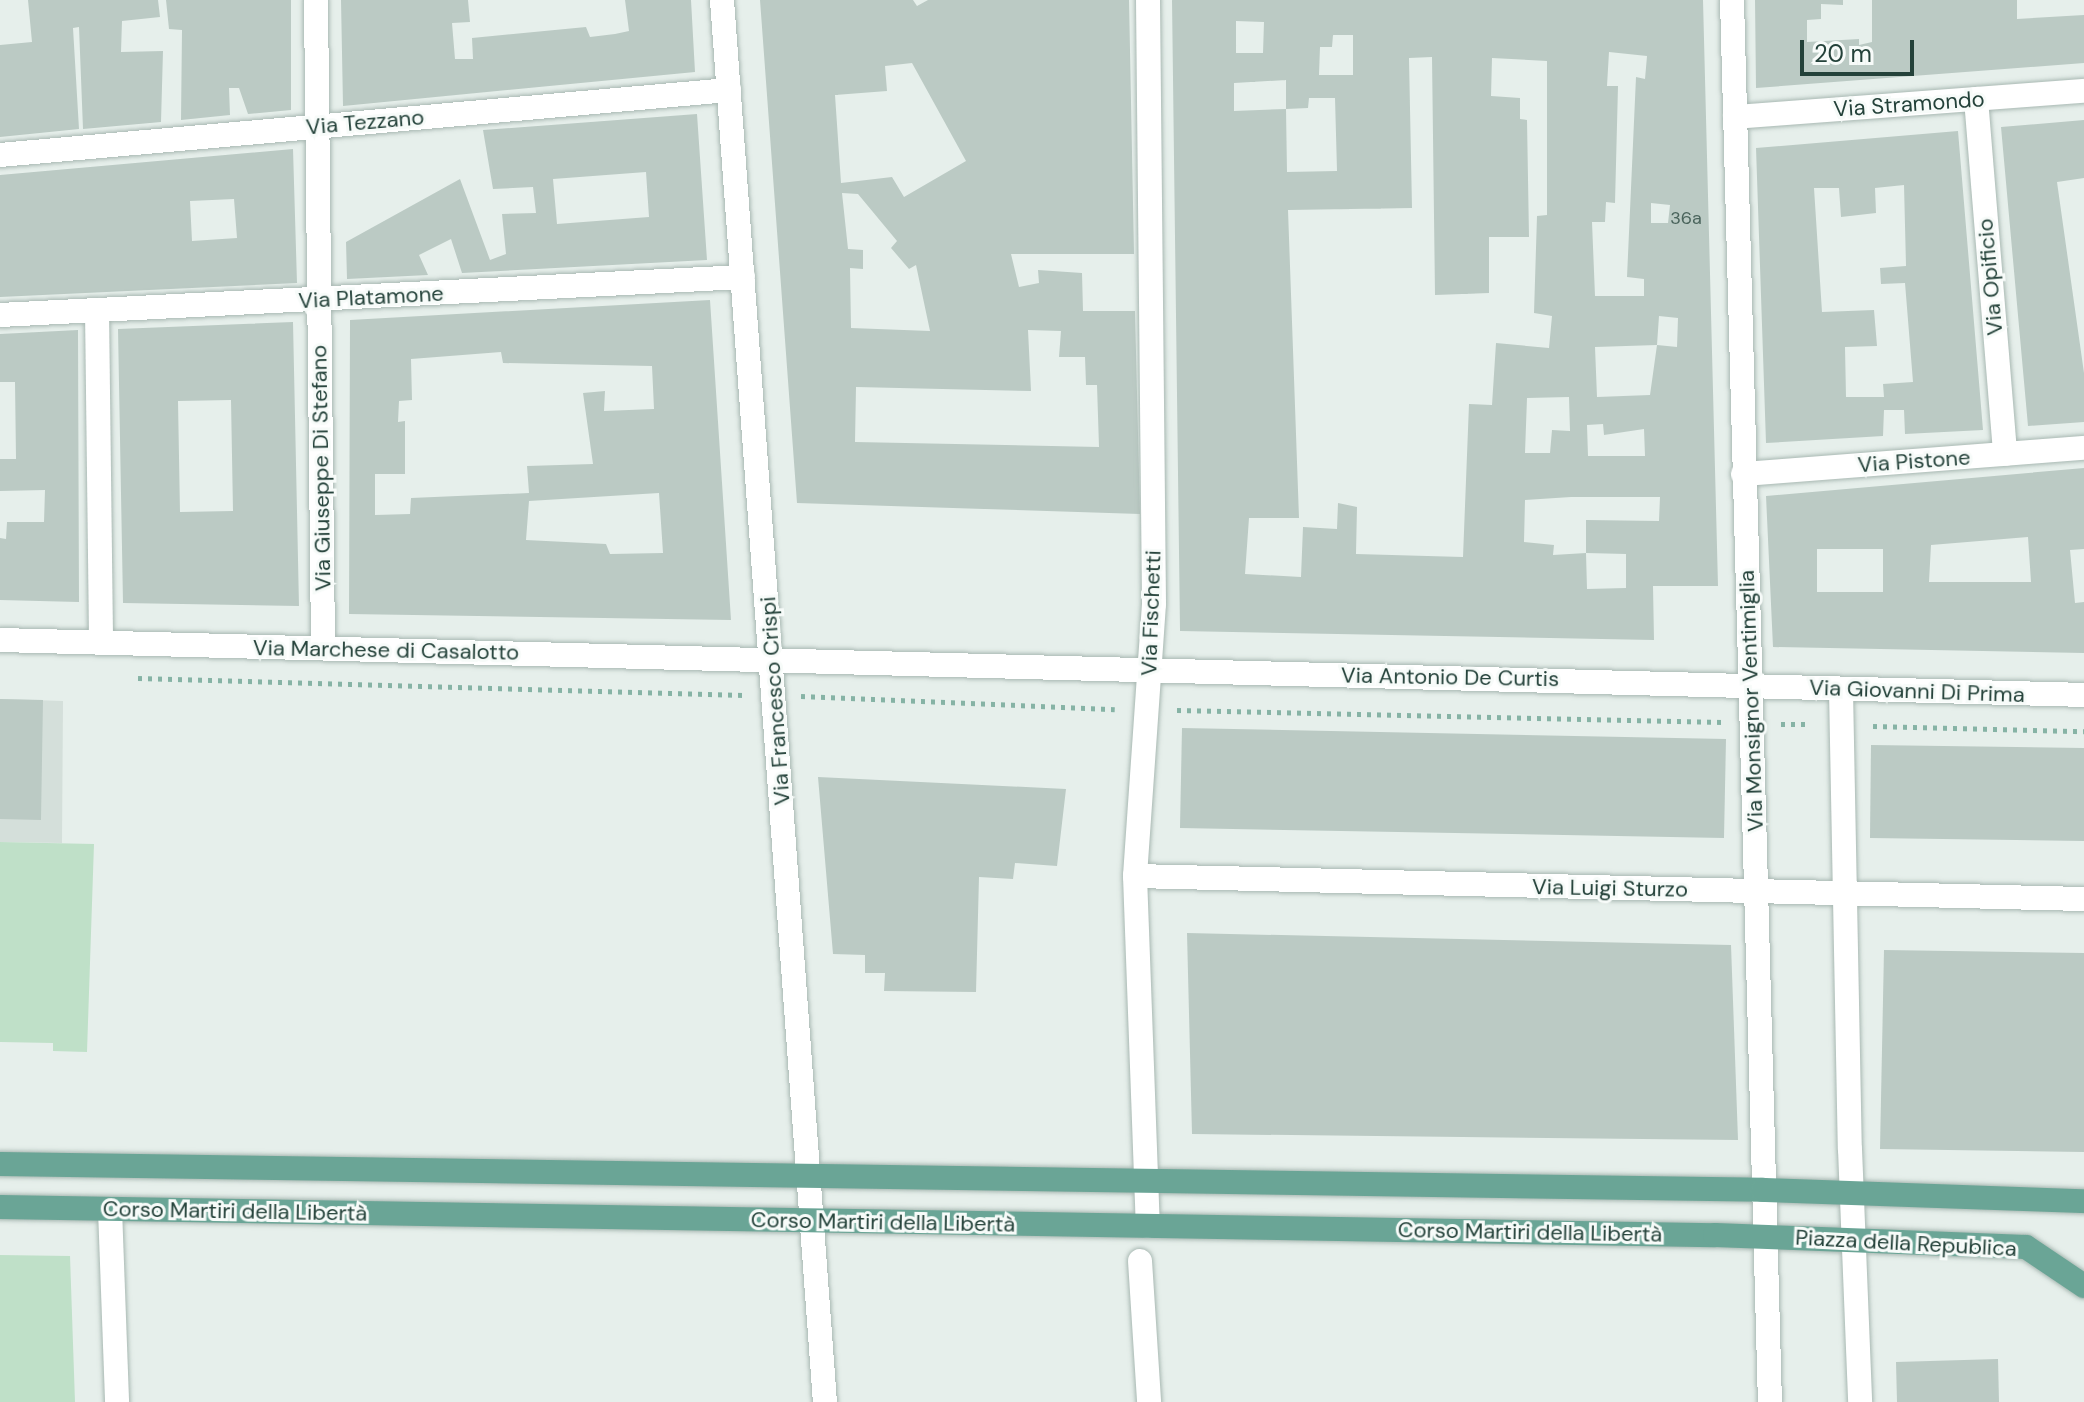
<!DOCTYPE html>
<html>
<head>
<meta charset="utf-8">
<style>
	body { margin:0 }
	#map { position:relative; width:2084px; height:1402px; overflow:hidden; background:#e6efeb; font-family:"DM Sans",sans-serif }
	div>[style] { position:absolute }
	.built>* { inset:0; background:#d4dfda }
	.green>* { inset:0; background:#bfe0c8 }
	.building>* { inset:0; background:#bbcac4 }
	.path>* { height:5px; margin-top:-2.5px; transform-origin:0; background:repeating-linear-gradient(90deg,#86b3a5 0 4px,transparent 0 10px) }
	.roads { filter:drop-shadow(0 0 2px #a8b8b2) drop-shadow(0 0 2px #a8b8b2) }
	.street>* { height:24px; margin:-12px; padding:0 12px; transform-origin:12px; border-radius:12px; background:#fff }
	.secondary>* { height:24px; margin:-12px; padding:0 12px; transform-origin:12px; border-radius:12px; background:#fff }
	.primary>* { height:24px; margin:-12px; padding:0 12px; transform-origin:12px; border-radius:12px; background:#6aa596 }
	span { translate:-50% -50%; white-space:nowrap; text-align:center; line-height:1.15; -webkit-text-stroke:6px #f7fbf9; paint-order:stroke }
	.number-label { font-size:18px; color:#4a645c }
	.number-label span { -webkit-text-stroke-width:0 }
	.street-label { font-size:22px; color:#24423a }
	.scale { position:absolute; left:1800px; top:40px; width:114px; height:36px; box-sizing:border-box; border:4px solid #24423a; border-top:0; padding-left:10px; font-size:24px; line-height:28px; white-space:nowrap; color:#24423a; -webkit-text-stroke:6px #f7fbf9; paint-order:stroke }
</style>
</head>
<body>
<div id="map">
	<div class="built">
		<i style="clip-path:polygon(0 699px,63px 701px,62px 843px,0 842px)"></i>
	</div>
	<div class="green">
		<i style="clip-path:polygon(0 842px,94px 844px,87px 1052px,53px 1051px,53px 1043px,0 1042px)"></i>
		<i style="clip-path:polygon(0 1255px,70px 1256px,75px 1402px,0 1402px)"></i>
	</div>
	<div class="building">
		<i style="clip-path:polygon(28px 0,158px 0,160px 17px,122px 21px,121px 52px,163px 51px,161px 122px,83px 129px,79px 27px,73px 28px,79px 129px,0 137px,0 45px,32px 42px)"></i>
		<i style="clip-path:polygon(166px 0,291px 0,291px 110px,248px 114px,239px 88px,229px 88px,230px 115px,181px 120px,182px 30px,169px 29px)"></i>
		<i style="clip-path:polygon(341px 0,468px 0,470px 22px,452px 23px,455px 59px,473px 59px,472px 38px,586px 27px,590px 37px,615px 34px,629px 31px,625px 0,691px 0,695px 72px,343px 106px)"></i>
		<i style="clip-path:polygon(evenodd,760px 0,913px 0,917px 6px,928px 0,1129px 0,1134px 254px,1011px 254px,1019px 287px,1039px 283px,1038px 270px,1082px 273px,1083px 311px,1135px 311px,1140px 514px,797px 503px,760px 0,912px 63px,966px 161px,904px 197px,892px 177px,841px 183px,835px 95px,887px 91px,885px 66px,912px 63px,760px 0,842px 193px,858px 194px,897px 241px,891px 248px,909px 269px,916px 265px,930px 331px,851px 328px,850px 268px,863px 269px,863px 250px,848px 249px,842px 193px,760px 0,1028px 330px,1061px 331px,1059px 357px,1085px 357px,1086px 385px,1097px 385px,1099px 447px,855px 442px,856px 387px,1031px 391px,1028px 330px)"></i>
		<i style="clip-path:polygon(evenodd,1172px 0,1703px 0,1718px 586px,1653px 586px,1654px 640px,1180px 631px,1172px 0,1236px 21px,1264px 22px,1263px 53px,1236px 53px,1236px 21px,1172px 0,1333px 35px,1353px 35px,1353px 75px,1319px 75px,1320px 47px,1332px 47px,1333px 35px,1172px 0,1609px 52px,1647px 56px,1645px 79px,1636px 77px,1627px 277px,1644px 279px,1644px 296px,1595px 296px,1592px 222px,1605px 222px,1606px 202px,1615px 203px,1618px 86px,1607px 86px,1609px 52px,1172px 0,1432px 57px,1435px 295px,1489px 293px,1489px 237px,1529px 237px,1527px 120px,1520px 119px,1520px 98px,1491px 96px,1492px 58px,1547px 61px,1547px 215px,1537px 216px,1534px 313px,1552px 316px,1549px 348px,1496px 343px,1492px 405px,1469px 404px,1463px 557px,1356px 554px,1357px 507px,1338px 503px,1337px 529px,1303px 527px,1301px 577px,1245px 574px,1249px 518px,1299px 518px,1288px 210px,1412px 208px,1409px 58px,1432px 57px,1172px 0,1286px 80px,1286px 109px,1234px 111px,1234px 83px,1286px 80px,1172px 0,1309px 98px,1335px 98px,1337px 171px,1287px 172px,1286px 109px,1308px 108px,1309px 98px,1172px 0,1651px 203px,1670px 205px,1668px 223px,1651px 223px,1651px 203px,1172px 0,1659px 316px,1678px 318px,1677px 347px,1657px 345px,1659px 316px,1172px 0,1657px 345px,1650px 395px,1597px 397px,1595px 347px,1657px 345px,1172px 0,1569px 397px,1570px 431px,1552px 430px,1550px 453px,1525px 453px,1527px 398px,1569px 397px,1172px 0,1603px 424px,1604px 435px,1644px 429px,1645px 456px,1588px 456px,1587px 425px,1603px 424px,1172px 0,1571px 497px,1660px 497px,1659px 521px,1586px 520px,1586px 553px,1626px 554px,1626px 588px,1587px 589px,1586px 553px,1553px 555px,1554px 545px,1524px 542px,1525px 500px,1571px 497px)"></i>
		<i style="clip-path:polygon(1755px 0,1843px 0,1843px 5px,1821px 4px,1821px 19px,1807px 20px,1807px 42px,1859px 39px,1859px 45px,1872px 42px,1872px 0,2017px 0,2017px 19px,2084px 15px,2084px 63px,1756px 88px)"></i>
		<i style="clip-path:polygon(evenodd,697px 114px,707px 260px,462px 273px,451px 239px,419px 255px,428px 275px,347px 279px,346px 242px,460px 179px,490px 260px,506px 254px,502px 214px,536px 213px,533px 187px,493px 189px,483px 130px,697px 114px,646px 172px,649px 217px,557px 224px,553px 179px,646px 172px)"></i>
		<i style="clip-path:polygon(2084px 120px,2084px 178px,2057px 182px,2084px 373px,2084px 422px,2028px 426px,2001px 127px)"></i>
		<i style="clip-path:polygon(evenodd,1958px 131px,1983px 430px,1905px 434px,1904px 410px,1884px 410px,1883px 436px,1766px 443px,1756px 148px,1958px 131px,1904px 185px,1906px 266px,1880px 268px,1881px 284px,1905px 283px,1913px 382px,1883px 384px,1884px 397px,1846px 397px,1845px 347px,1877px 346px,1874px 310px,1822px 312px,1814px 188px,1839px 188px,1841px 217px,1876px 213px,1875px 188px,1904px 185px)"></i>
		<i style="clip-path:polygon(evenodd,293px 149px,297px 283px,0 297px,0 175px,293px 149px,234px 199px,237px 238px,192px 241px,190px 201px,234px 199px)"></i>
		<i style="clip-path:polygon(evenodd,710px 300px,731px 620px,349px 614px,350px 320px,710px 300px,501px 352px,503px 363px,652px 366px,654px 409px,604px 411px,605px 391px,583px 393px,593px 464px,527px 466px,529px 493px,411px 498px,410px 514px,375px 515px,375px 474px,405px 474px,405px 421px,398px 422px,399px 401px,412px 400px,411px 359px,501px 352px,710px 300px,659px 493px,663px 553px,610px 554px,606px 544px,526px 540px,529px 501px,659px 493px)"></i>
		<i style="clip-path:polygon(evenodd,293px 322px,299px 606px,123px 603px,118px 329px,293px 322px,231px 400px,233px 511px,180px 512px,178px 401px,231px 400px)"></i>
		<i style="clip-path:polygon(78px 330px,79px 602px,0 600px,0 538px,6px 539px,7px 522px,44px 522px,45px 490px,0 491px,0 459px,16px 459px,15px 382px,0 382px,0 334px)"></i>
		<i style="clip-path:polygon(evenodd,2084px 468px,2084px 549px,2070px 550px,2075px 603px,2084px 602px,2084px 653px,1773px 647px,1766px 496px,2084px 468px,2028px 537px,2031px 582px,1929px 582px,1931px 545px,2028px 537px,2084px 468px,1817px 549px,1883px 549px,1883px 592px,1817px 592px,1817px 549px)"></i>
		<i style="clip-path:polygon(0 699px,43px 700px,41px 820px,0 819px)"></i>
		<i style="clip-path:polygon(1182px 728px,1726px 739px,1724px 838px,1180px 828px)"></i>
		<i style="clip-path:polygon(1871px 745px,2084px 748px,2084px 841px,1870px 838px)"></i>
		<i style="clip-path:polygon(818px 777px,1066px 789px,1057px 866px,1015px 863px,1013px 879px,979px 877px,976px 992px,884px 991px,885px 973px,865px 973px,865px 955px,833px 954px)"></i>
		<i style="clip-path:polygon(1187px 933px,1731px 945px,1738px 1140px,1192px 1134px)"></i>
		<i style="clip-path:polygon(1884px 950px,2084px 953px,2084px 1152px,1880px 1149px)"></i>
		<i style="clip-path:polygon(1998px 1359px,1999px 1402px,1897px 1402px,1896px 1362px)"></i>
	</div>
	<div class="path">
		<i style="left:138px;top:678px;width:606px;rotate:1.61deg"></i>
		<i style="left:801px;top:696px;width:314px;rotate:2.4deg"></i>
		<i style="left:1177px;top:710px;width:546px;rotate:1.26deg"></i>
		<i style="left:1781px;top:724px;width:30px"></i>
		<i style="left:1873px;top:726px;width:211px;rotate:1.4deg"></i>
	</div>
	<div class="roads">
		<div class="street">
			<i style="left:316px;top:0;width:648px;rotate:89.38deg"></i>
			<i style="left:1148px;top:0;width:604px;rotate:89.43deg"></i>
			<i style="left:1154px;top:604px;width:273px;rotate:94deg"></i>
			<i style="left:1135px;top:876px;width:350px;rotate:87.9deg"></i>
			<i style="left:1976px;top:99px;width:356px;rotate:85.3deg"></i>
			<i style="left:1735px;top:117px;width:350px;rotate:-4.3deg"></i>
			<i style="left:0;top:155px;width:732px;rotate:-5.1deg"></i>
			<i style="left:97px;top:310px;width:333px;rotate:89.3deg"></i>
			<i style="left:0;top:315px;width:744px;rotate:-2.93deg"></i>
			<i style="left:1743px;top:474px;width:342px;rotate:-4.4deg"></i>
			<i style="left:0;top:640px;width:2085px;rotate:1.51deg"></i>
			<i style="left:1841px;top:690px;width:459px;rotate:88.9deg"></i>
			<i style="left:1850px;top:1149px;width:253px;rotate:87.7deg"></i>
			<i style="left:1135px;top:876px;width:949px;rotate:1.39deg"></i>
			<i style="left:110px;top:1209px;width:193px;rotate:87.9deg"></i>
			<i style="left:1140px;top:1261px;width:141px;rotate:86.3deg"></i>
		</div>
		<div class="secondary">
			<i style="left:722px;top:0;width:1406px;rotate:85.8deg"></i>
			<i style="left:1732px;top:0;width:1403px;rotate:88.45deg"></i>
		</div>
		<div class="primary">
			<i style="left:0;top:1164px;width:1763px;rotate:0.84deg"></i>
			<i style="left:1763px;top:1190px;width:321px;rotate:2deg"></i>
			<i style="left:0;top:1207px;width:1715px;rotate:0.94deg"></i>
			<i style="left:1715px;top:1235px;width:185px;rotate:2.2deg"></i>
			<i style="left:1900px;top:1242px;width:126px;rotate:2.3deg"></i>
			<i style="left:2026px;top:1247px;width:70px;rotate:33.9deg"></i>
		</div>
	</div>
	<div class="number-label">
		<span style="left:1686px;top:218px">36a</span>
	</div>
	<div class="street-label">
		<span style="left:1909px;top:104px;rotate:-4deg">Via Stramondo</span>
		<span style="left:365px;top:122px;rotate:-5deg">Via Tezzano</span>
		<span style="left:1990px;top:277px;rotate:-95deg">Via Opificio</span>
		<span style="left:371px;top:297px;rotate:-3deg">Via Platamone</span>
		<span style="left:1914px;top:461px;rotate:-4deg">Via Pistone</span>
		<span style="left:321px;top:468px;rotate:-91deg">Via Giuseppe Di Stefano</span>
		<span style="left:1151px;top:613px;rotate:-88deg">Via Fischetti</span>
		<span style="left:386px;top:650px;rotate:1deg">Via Marchese di Casalotto</span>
		<span style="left:1450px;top:677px;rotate:1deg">Via Antonio De Curtis</span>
		<span style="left:1917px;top:691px;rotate:2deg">Via Giovanni Di Prima</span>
		<span style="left:775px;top:701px;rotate:-94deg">Via Francesco Crispi</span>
		<span style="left:1751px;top:701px;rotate:-92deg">Via Monsignor Ventimiglia</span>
		<span style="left:1610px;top:888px;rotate:1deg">Via Luigi Sturzo</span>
		<span style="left:235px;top:1211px;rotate:1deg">Corso Martiri della Libertà</span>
		<span style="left:883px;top:1222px;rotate:1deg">Corso Martiri della Libertà</span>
		<span style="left:1530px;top:1232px;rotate:1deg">Corso Martiri della Libertà</span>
		<span style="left:1906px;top:1243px;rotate:3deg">Piazza della Republica</span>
	</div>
	<div class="scale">20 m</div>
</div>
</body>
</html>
